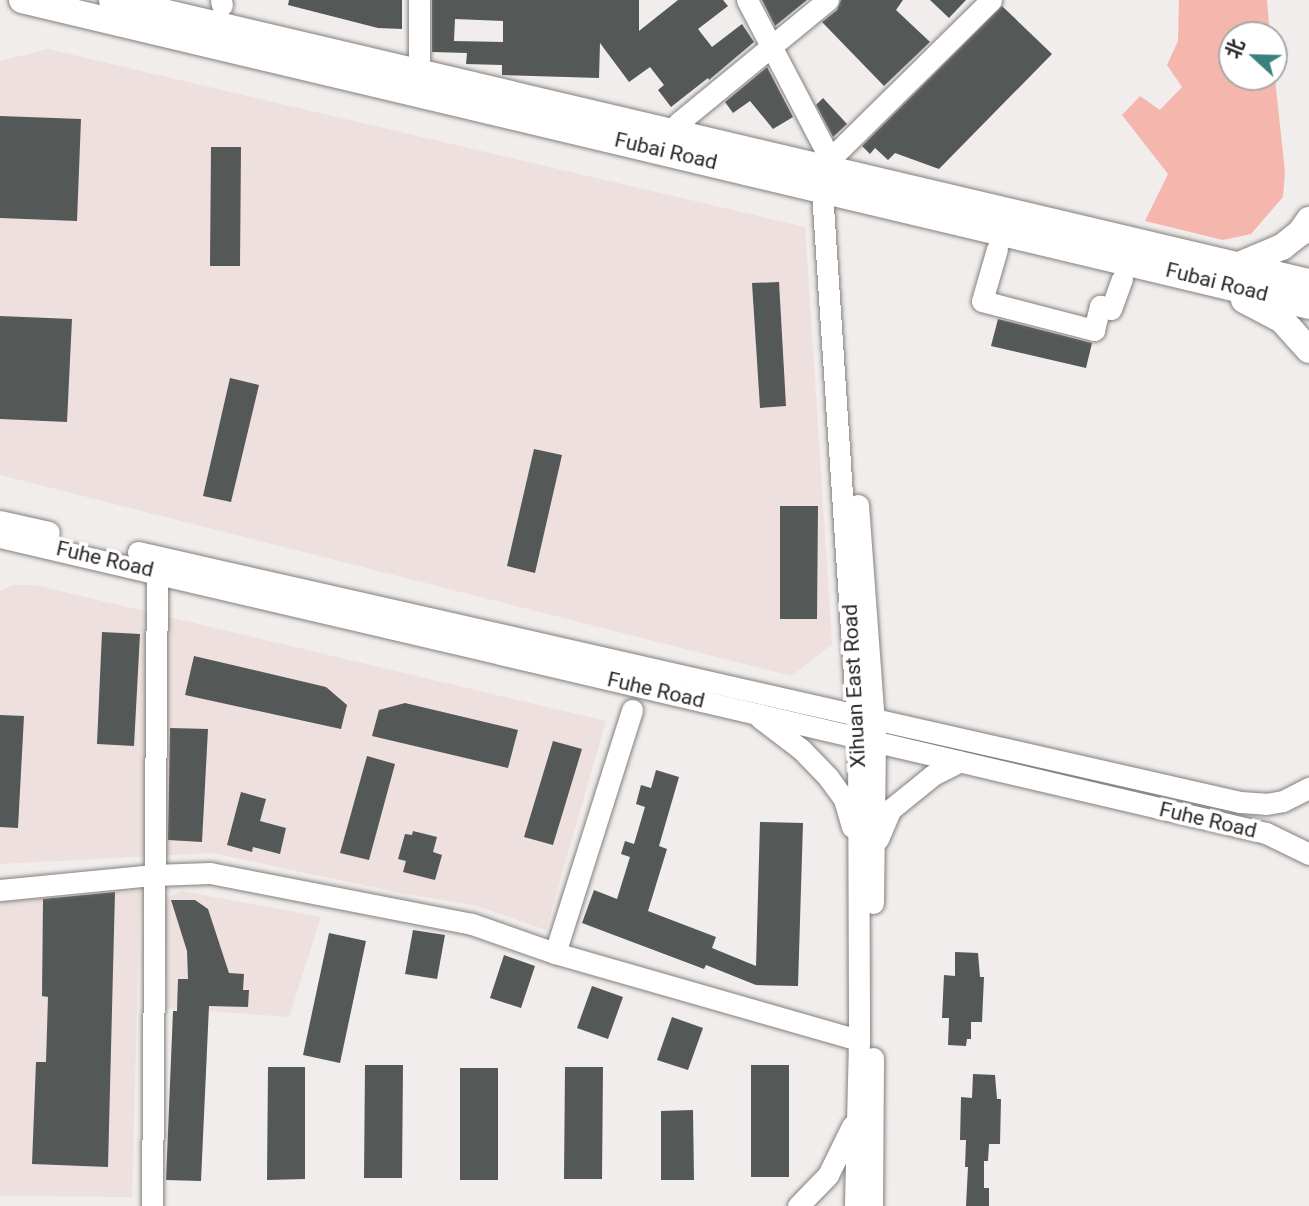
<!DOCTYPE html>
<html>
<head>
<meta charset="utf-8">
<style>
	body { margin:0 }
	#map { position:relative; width:1309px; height:1206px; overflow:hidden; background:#f1edec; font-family:Roboto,"Noto Sans SC",sans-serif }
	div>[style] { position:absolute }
	.built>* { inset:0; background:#ede0de }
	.green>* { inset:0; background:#f5b6ad }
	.building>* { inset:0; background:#545857 }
	.roads { filter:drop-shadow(0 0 2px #84807f) drop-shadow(0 0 2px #84807f) }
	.minor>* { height:21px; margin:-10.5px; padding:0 10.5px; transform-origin:10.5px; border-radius:10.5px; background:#fff }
	.major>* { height:26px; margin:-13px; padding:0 13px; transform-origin:13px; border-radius:13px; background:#fff }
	span { translate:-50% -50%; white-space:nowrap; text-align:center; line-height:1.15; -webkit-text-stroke:7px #fff; paint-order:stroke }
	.street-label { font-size:21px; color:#292727 }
	.north { position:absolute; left:1218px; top:21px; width:70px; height:70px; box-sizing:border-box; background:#fff; border:2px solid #a9a9a9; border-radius:50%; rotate:292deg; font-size:19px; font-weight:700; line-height:28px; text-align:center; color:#292727 }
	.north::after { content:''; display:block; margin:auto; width:24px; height:32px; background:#3a817a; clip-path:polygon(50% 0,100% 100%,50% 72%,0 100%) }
</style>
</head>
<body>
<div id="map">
	<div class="built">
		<i style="clip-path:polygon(48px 49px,805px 227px,832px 644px,792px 676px,0 475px,0 61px)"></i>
		<i style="clip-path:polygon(13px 585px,35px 585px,606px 721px,546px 930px,477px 906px,400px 893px,212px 853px,0 864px,0 591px)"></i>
		<i style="clip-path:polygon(140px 891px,132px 1197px,0 1196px,0 901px)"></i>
		<i style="clip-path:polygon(182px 891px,321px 917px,289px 1017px,167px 1008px,164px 899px)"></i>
	</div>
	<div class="green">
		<i style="clip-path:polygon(1179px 0,1267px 0,1270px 35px,1232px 35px,1232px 77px,1274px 77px,1274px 70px,1285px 172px,1283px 197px,1251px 234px,1223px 240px,1145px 221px,1168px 174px,1122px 115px,1140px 96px,1160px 110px,1182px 87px,1167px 65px,1178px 41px)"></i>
	</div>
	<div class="building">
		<i style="clip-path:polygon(289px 0,402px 0,402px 29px,378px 28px,288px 5px)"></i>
		<i style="clip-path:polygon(evenodd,432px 0,639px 0,639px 31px,678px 0,723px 0,728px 6px,698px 29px,712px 47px,742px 24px,754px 42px,709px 80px,708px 78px,671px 107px,658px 90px,664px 85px,650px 67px,629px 82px,600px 43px,599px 78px,502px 75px,502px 65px,466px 64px,467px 53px,432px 52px,432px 0,455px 19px,503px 21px,503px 42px,454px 41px,455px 19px)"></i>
		<i style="clip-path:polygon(762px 0,807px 0,775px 26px)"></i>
		<i style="clip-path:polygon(841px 0,903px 0,896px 10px,930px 42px,884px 86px,822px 22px,837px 10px)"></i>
		<i style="clip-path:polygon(930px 0,966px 0,949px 18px)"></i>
		<i style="clip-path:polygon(1002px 6px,1052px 54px,939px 169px,895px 153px,888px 160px,875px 148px,870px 154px,862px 146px)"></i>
		<i style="clip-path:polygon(767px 67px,793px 117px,773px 129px,750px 101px,733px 113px,725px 102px)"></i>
		<i style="clip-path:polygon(823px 98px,847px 124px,833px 137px,816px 105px)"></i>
		<i style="clip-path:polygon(0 116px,81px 119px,77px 221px,0 218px)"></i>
		<i style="clip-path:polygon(211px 147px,241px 147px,240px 266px,210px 266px)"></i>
		<i style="clip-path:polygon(779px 282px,786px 406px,760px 408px,752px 283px)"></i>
		<i style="clip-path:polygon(0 316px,72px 319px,67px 422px,0 419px)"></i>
		<i style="clip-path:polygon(998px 319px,1092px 343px,1086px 368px,991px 346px)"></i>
		<i style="clip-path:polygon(230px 378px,259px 385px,231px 502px,203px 496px)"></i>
		<i style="clip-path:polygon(534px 449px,562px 455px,535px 573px,507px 566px)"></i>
		<i style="clip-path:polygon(780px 506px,818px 506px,817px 619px,780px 619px)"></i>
		<i style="clip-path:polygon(102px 632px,140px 634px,134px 746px,97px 744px)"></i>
		<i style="clip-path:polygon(194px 656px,326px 687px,347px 705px,341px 729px,185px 695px)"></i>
		<i style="clip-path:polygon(405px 703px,518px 730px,508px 768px,372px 736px,379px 710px)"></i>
		<i style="clip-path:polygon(0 715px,24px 716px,18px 828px,0 827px)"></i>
		<i style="clip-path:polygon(170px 728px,208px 729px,202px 842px,168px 840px)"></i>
		<i style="clip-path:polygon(553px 741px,582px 749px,553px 845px,524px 837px)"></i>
		<i style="clip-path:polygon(367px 756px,395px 764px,369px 860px,340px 853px)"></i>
		<i style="clip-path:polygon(656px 770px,679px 777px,659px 846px,667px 849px,648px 911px,716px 937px,712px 948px,756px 966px,760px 822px,803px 823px,798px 986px,756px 985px,706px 965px,704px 969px,582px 923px,594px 890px,617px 899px,630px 857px,621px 854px,625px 841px,634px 844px,645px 807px,636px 804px,641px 785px,651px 788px)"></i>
		<i style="clip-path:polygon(241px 792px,266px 799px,260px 821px,286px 828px,280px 854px,253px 847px,252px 852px,227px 845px)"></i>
		<i style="clip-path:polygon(413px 831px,437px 837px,433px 852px,442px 855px,435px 880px,403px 872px,406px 861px,398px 859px,405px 834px,412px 835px)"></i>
		<i style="clip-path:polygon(115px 892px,108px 1167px,32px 1164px,36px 1062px,46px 1062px,48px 997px,42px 996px,43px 899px)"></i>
		<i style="clip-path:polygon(171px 900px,195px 900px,208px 909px,229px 973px,244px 974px,243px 990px,249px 990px,248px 1007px,209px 1006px,201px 1181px,166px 1180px,173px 1011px,177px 1011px,178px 979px,188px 979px,187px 951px)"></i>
		<i style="clip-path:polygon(413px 930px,445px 935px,437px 979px,405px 974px)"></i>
		<i style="clip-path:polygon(329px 933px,366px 941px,340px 1063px,303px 1055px)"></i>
		<i style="clip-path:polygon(955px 952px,978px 953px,980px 977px,984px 977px,982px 1022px,971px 1022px,971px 1039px,967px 1039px,966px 1046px,948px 1045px,949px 1018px,942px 1018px,944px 975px,955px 976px)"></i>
		<i style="clip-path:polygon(504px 955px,535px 966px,521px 1008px,490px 998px)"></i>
		<i style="clip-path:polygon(592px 986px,623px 997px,608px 1039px,577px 1028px)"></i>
		<i style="clip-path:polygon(672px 1017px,703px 1028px,688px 1070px,657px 1060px)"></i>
		<i style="clip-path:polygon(365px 1065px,403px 1065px,402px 1178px,364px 1178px)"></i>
		<i style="clip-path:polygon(751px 1065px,789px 1065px,789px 1177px,751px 1177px)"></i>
		<i style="clip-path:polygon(268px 1067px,305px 1067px,305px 1179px,267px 1180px)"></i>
		<i style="clip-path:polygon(565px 1067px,603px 1067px,602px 1179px,564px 1179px)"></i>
		<i style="clip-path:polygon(460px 1068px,498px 1068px,498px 1180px,460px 1180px)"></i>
		<i style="clip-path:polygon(973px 1074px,995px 1075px,997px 1099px,1001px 1099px,1000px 1144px,989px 1144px,988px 1161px,984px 1161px,984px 1188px,989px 1188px,989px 1206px,966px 1206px,968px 1167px,965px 1167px,966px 1140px,960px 1140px,961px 1097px,972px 1098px)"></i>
		<i style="clip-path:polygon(693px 1110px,694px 1180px,661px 1180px,661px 1111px)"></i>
	</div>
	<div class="roads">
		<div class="minor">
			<i style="left:221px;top:0;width:5px;rotate:79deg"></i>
			<i style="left:419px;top:0;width:72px;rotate:90deg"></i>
			<i style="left:747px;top:0;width:179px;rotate:62.4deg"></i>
			<i style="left:830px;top:159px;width:9px;rotate:103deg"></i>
			<i style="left:678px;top:123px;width:194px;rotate:-39.4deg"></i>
			<i style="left:830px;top:159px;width:226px;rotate:-44.6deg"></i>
			<i style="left:821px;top:176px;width:561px;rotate:86.22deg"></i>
			<i style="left:858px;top:736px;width:304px;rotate:89.8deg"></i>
			<i style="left:859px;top:1040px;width:166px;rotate:91.4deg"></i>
			<i style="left:997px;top:249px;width:54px;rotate:106.1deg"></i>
			<i style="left:982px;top:301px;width:116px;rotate:14.5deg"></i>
			<i style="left:1094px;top:330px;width:25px;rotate:-76deg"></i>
			<i style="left:1100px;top:306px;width:11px;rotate:15deg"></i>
			<i style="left:1111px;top:309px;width:32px;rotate:-70deg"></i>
			<i style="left:858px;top:505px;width:235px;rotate:85.8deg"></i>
			<i style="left:875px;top:739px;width:164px;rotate:90.7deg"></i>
			<i style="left:0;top:521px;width:50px;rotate:12.7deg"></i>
			<i style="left:0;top:537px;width:1300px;rotate:13.16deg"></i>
			<i style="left:1266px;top:833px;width:48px;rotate:26deg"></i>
			<i style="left:138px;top:552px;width:1130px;rotate:12.78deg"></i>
			<i style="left:1240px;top:802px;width:26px;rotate:4deg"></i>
			<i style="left:1266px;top:804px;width:17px;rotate:-10deg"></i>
			<i style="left:1283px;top:801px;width:29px;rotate:-27deg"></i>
			<i style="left:760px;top:718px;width:51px;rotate:37.1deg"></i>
			<i style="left:801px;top:749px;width:39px;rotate:46deg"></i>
			<i style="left:828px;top:777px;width:27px;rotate:54deg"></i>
			<i style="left:844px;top:799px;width:29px;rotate:74deg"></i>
			<i style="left:878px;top:839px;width:33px;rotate:-67deg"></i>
			<i style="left:891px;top:809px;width:54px;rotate:-39deg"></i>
			<i style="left:933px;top:775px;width:30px;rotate:-27deg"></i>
			<i style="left:0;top:890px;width:155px;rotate:-5.6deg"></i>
			<i style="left:154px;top:875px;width:56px;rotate:-2deg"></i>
			<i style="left:210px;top:873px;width:267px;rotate:11deg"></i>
			<i style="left:472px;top:924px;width:88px;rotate:19.3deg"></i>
			<i style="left:555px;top:953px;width:316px;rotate:16deg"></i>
			<i style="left:555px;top:953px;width:255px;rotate:-72.4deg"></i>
			<i style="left:152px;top:1206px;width:634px;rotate:-89.55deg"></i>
			<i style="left:798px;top:1206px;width:43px;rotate:-45.9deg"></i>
			<i style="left:828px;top:1175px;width:55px;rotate:-63.9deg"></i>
			<i style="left:872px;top:1206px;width:148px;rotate:-89.6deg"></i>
		</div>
		<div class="major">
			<i style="left:22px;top:0;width:1323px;rotate:13.37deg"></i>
			<i style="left:112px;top:0;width:1230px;rotate:13.26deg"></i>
			<i style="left:1239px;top:265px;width:47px;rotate:-22.7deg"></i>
			<i style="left:1282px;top:247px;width:23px;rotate:-38deg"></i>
			<i style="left:1300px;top:233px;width:16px;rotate:-55deg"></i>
			<i style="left:1244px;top:300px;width:43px;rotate:27.8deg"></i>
			<i style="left:1282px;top:320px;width:40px;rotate:48deg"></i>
		</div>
	</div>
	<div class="street-label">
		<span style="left:666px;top:151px;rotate:13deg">Fubai Road</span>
		<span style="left:1217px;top:282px;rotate:14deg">Fubai Road</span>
		<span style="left:105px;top:559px;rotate:13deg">Fuhe Road</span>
		<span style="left:854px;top:686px;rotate:-93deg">Xihuan East Road</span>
		<span style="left:656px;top:690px;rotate:13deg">Fuhe Road</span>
		<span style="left:1208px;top:820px;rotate:13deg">Fuhe Road</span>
	</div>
	<div class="north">北</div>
</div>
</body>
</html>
